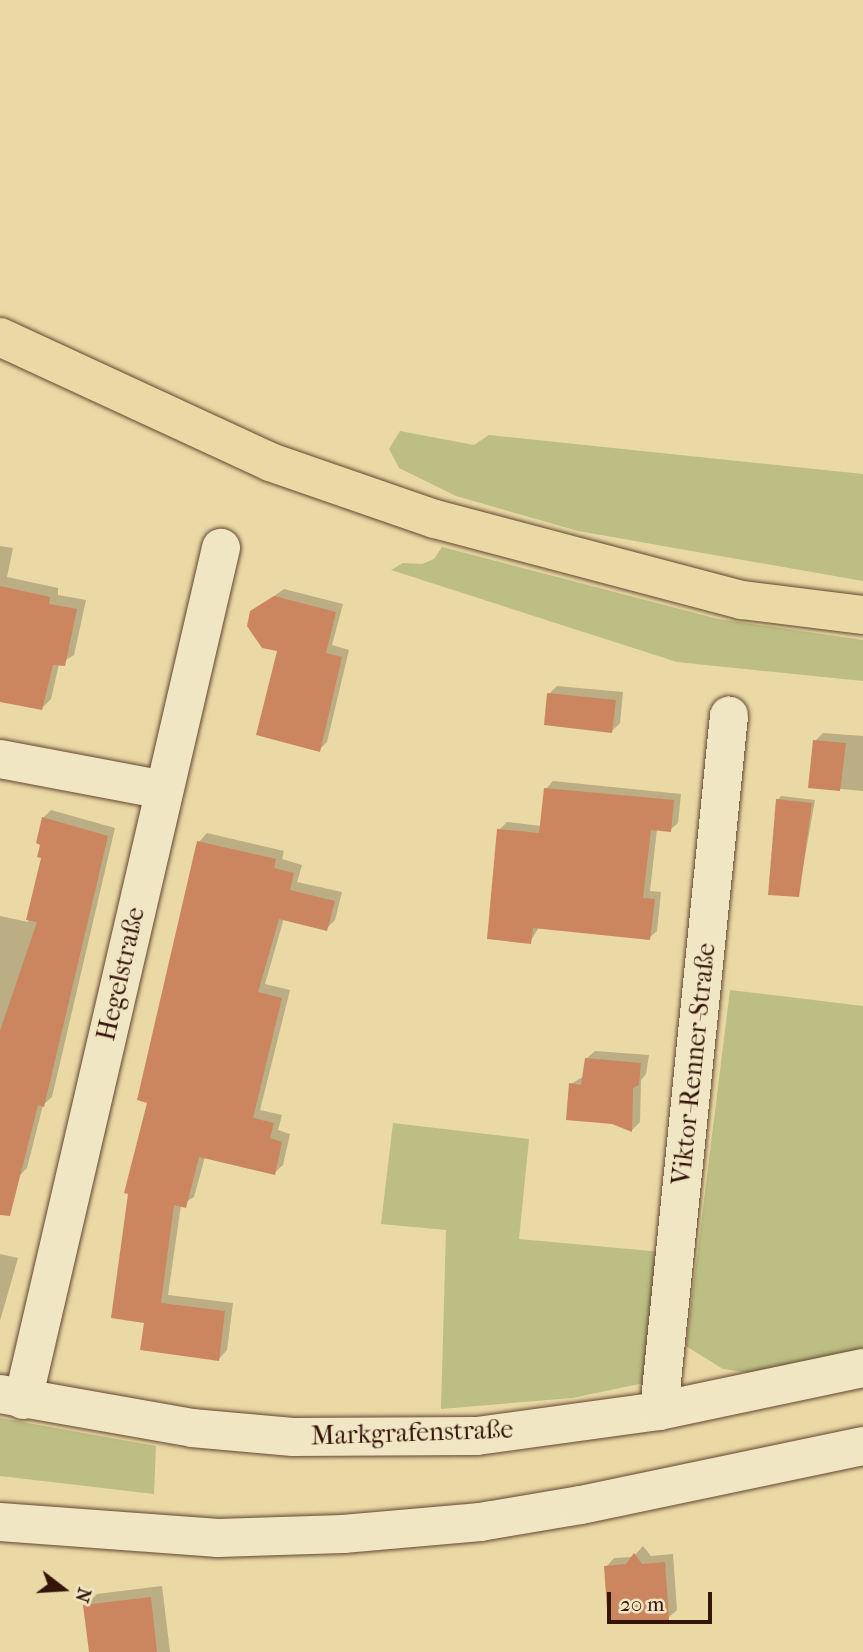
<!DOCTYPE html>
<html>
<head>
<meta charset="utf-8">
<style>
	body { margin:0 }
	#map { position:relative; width:863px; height:1652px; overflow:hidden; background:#ead9a5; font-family:"IM FELL French Canon",serif }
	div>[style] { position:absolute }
	.green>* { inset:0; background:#bcbe83 }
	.shadow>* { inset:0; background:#0003 }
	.building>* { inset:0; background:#cb8660 }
	.roads { filter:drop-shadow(0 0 2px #624631) drop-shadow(0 0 2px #624631) }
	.minor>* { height:38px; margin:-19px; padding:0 19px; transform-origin:19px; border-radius:19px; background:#f1e6c4 }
	.tertiary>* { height:38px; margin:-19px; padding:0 19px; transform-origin:19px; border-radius:19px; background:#f1e6c4 }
	.primary>* { height:38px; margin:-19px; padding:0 19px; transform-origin:19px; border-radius:19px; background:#ead9a5 }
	span { translate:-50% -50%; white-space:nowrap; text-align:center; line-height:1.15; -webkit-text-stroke:7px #f1e6c4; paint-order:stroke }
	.street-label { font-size:26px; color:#35150a }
	.north { position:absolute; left:28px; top:1554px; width:70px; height:70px; -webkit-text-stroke:5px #f1e6c4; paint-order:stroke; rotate:107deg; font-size:19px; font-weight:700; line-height:28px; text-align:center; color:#35150a }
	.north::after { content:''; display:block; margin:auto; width:24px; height:32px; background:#35150a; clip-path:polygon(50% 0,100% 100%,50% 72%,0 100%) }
	.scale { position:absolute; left:607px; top:1592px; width:105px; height:32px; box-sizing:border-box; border:4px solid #35150a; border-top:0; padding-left:9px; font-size:21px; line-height:24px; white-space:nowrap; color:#35150a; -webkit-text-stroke:5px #f1e6c4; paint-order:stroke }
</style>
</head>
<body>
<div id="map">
	<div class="green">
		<i style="clip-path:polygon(400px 431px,474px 445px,489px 435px,863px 474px,863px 581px,578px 531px,456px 496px,399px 468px,389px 449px)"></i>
		<i style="clip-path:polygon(442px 547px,718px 619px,863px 640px,863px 681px,677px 662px,391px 570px,403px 563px,422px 564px,434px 559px)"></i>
		<i style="clip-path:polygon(730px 990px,863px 1006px,863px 1349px,750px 1373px,723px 1369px,686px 1346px)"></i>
		<i style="clip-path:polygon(393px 1123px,529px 1139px,519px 1239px,662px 1252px,649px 1382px,572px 1398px,441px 1409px,446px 1230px,381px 1224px)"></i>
		<i style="clip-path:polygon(0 1418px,156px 1446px,154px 1494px,0 1476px)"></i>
	</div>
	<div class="shadow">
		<i style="clip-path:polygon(0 546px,13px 548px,7px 577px,58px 588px,58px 595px,86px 600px,74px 655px,59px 664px,51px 699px,42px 708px,0 700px)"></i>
		<i style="clip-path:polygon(284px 589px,343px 604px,332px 645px,349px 650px,327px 742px,319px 750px,279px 650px,252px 612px)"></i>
		<i style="clip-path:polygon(557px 686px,623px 692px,620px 723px,612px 731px,549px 694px)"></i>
		<i style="clip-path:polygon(823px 733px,863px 736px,863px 791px,810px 786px,815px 741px)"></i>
		<i style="clip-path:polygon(553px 781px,681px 794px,678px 823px,670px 830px,657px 829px,650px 891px,661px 892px,657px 931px,649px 938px,539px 927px,530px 942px,499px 830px,507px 822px,541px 826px,546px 789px)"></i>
		<i style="clip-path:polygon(781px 796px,815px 800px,798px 895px,778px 800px)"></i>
		<i style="clip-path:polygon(51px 810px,115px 828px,52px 1097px,43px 1105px,27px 1168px,19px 1176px,0 1172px,0 916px,28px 922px,43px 856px,43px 818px)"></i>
		<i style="clip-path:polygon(207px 833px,284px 851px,282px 859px,302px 865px,297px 882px,342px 892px,335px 920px,326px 929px,284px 918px,265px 984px,290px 990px,260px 1110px,282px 1115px,278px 1130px,290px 1134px,283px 1165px,274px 1173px,205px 1157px,194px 1197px,181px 1205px,168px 1295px,233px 1303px,227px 1350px,219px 1359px,146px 1322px,149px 1101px,199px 842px)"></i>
		<i style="clip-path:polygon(595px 1051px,649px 1055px,646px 1074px,641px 1080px,640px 1122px,632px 1130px,571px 1084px,584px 1076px,586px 1059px)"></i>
		<i style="clip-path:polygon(0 1254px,18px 1258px,0 1321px)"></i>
		<i style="clip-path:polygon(643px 1546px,651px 1556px,673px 1554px,677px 1610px,668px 1618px,606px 1567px,614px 1558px,633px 1557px)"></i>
		<i style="clip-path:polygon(162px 1586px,170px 1652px,91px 1652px,85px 1606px,97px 1594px)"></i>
	</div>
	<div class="building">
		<i style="clip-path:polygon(0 586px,50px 597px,49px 604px,77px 609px,65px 666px,53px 665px,42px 710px,0 702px)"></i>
		<i style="clip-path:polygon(274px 596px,336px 612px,326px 653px,342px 657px,320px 752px,256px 735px,277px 651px,262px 648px,247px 626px,250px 611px)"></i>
		<i style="clip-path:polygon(547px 693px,616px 700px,612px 733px,544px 725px)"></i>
		<i style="clip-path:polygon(813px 740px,846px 743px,840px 791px,808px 788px)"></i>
		<i style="clip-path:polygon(544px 788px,674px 800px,671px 832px,651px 830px,643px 898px,655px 899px,650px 940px,533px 928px,531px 944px,487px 939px,497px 829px,539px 833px)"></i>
		<i style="clip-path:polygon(776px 799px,812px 803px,799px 897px,768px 895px)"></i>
		<i style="clip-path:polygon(42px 817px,108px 836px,44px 1107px,38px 1105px,10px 1216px,0 1215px,0 1031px,37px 922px,26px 920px,41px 858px,37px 857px,40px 845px,36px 843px)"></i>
		<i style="clip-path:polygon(197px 841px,276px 859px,274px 868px,294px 873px,290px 890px,335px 901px,327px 931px,279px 919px,258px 992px,282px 998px,253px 1118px,274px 1123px,270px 1138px,282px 1142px,275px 1175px,199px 1157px,186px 1208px,174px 1205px,161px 1303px,225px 1311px,219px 1361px,140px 1350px,144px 1323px,111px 1318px,128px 1194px,124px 1193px,147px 1103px,137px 1100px)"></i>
		<i style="clip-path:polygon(585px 1058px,641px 1063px,639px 1085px,633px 1088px,632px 1132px,612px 1124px,566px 1120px,569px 1083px,581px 1085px)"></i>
		<i style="clip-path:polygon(634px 1553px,642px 1564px,665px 1562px,669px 1620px,608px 1624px,604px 1566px,626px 1564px)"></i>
		<i style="clip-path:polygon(151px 1597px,157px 1652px,89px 1652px,83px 1605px)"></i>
	</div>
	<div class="roads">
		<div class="minor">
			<i style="left:0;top:759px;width:167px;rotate:10.7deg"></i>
			<i style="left:23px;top:1400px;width:875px;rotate:-76.92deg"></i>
			<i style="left:659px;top:1411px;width:699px;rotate:-84.25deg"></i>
			<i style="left:0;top:1522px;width:219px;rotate:4.2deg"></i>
			<i style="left:218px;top:1538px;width:125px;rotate:-1.8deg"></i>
			<i style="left:343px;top:1534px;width:138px;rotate:-5deg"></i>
			<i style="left:480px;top:1522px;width:102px;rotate:-9.6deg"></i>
			<i style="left:581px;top:1505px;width:288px;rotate:-11.8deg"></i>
		</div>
		<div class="tertiary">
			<i style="left:0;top:1394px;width:195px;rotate:10deg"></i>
			<i style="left:192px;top:1428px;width:101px;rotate:5.1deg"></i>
			<i style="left:293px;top:1437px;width:184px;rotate:-0.3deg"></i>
			<i style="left:477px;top:1436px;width:184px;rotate:-7.8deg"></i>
			<i style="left:659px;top:1411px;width:208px;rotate:-11.9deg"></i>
		</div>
		<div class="primary">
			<i style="left:0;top:337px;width:298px;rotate:24.8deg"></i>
			<i style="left:270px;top:462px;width:175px;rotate:19.1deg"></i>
			<i style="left:435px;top:519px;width:318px;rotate:14.8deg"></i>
			<i style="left:742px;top:600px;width:122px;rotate:7.1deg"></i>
		</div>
	</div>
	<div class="street-label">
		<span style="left:121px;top:974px;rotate:-77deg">Hegelstraße</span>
		<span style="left:694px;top:1064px;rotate:-84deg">Viktor-Renner-Straße</span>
		<span style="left:412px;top:1433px;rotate:-2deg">Markgrafenstraße</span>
	</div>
	<div class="north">N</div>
	<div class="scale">20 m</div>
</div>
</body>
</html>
